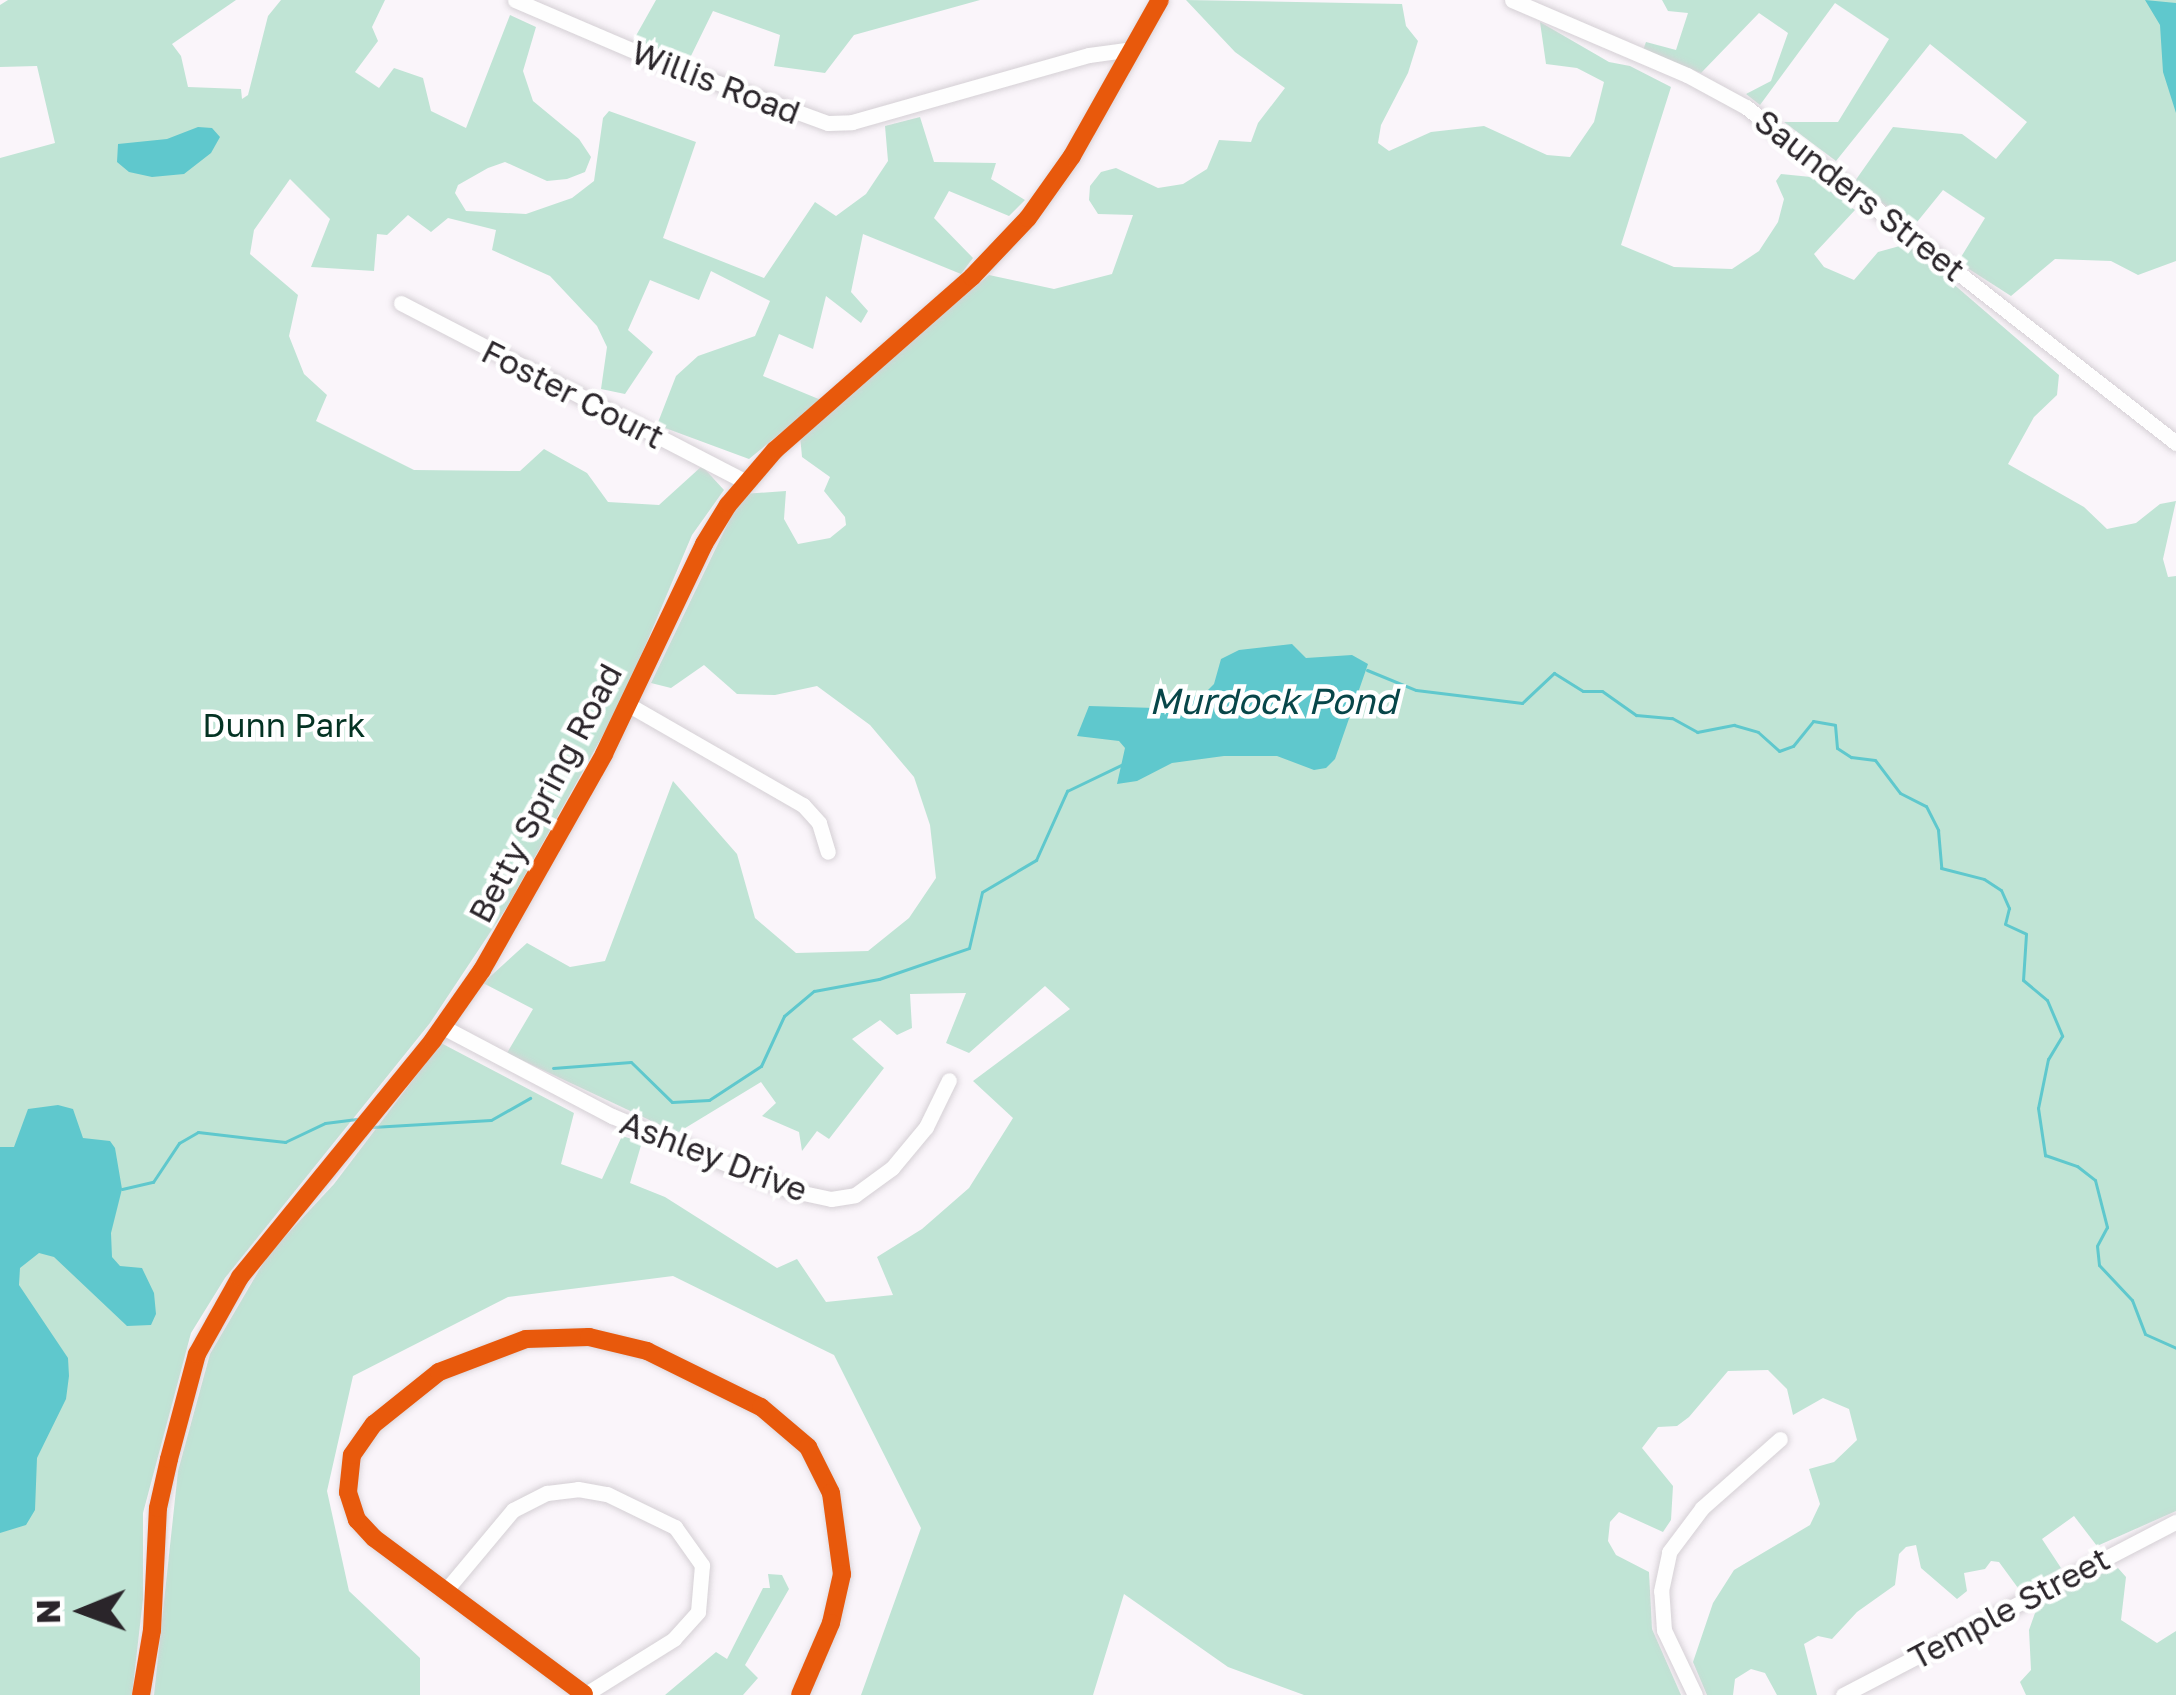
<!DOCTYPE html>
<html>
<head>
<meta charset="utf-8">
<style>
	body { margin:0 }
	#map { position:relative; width:2176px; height:1695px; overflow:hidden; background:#faf5fa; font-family:"Golos Text",sans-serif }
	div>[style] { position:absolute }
	.green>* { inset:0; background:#c0e4d5 }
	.water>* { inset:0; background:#5fc8cd }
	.stream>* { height:3px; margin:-1.5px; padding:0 1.5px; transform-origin:1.5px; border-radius:1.5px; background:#5fc8cd }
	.roads { filter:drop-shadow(0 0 3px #d5d0d5) drop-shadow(0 0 3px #d5d0d5) }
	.minor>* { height:15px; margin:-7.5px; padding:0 7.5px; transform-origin:7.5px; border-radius:7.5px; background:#fefefe }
	.cycleway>* { height:18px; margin:-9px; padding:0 9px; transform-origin:9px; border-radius:9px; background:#e8590c }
	span { translate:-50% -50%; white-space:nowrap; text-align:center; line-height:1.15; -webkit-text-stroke:9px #fff; paint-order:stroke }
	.street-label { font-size:33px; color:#2a252a }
	.park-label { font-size:33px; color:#043323 }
	.water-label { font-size:36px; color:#084649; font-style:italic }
	.north { position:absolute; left:24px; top:1551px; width:120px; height:120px; -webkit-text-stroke:9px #fff; paint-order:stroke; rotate:269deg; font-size:33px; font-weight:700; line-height:48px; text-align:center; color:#2a252a }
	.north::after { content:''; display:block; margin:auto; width:42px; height:54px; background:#2a252a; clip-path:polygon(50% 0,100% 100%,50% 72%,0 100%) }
</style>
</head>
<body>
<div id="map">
	<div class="green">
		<i style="clip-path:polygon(8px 0,236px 0,172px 44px,181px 56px,188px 87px,241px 89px,242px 99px,248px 95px,268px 16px,281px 0,385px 0,372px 27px,378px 41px,355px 72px,379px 88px,394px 68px,423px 78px,431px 111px,466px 128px,510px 15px,536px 27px,523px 71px,533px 101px,579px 139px,591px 157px,585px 172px,567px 179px,547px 181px,505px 162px,488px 168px,458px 185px,455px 193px,466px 211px,526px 214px,572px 198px,594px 181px,603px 118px,609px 111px,696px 142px,663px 238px,764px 278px,815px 202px,836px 216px,866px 194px,888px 161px,885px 126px,920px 117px,934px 162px,996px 163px,991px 179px,1025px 200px,1009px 216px,949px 191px,934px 218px,973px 258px,961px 274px,863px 234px,851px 292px,868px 311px,861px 323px,826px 296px,813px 349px,779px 334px,763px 376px,821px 400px,749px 459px,657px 425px,676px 376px,698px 356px,755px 336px,770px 301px,711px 271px,699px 300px,650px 280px,628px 330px,653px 352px,625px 394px,601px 389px,607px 347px,597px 326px,550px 276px,492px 250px,496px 230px,448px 218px,431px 232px,408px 215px,387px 235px,377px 234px,374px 271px,311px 267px,330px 219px,290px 179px,254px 230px,250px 254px,298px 295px,289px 336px,304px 374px,327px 395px,316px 421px,414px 470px,520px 471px,544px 449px,587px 473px,608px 502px,659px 505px,702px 466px,724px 490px,692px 535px,622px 701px,507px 907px,430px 1023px,225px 1278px,191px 1333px,143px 1513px,143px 1599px,132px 1695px,0 1695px,0 158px,55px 143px,37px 66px,0 67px,0 5px)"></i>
		<i style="clip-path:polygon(656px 0,980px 0,854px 35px,825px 73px,774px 66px,780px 35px,713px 11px,688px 62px,633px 41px)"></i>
		<i style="clip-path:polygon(1186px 0,1402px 4px,1406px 26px,1418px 41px,1408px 73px,1381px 125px,1378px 143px,1389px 151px,1431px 132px,1484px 126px,1547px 155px,1570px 157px,1594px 122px,1604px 82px,1577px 68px,1546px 64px,1540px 22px,1609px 62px,1630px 66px,1671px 87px,1621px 245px,1674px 267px,1732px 269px,1759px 251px,1778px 222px,1784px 199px,1776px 181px,1781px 174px,1811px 177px,1855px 210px,1814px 254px,1824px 267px,1854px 280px,1878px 252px,1907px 244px,2059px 375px,2057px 395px,2034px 417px,2008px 464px,2084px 507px,2107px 529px,2136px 523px,2160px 504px,2176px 501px,2163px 559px,2168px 577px,2176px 576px,2176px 1511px,2097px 1546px,2074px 1516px,2042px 1539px,2061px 1568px,2052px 1575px,2018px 1588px,1999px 1562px,1991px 1561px,1985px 1569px,1964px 1573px,1967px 1591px,1957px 1599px,1921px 1568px,1916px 1545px,1906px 1547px,1899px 1554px,1895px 1585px,1857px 1612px,1832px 1639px,1818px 1636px,1804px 1644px,1817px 1695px,1777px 1695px,1765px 1673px,1751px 1669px,1735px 1679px,1733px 1695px,1707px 1695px,1693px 1662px,1713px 1603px,1734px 1570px,1810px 1525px,1820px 1504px,1809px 1469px,1834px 1462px,1857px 1440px,1849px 1409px,1823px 1398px,1793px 1415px,1787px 1389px,1768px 1370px,1728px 1371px,1689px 1417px,1677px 1426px,1658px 1427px,1642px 1448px,1673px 1486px,1671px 1520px,1663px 1532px,1619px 1512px,1610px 1522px,1608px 1541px,1616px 1555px,1649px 1572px,1652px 1629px,1681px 1695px,1304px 1695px,1228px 1667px,1124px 1594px,1093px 1695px,861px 1695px,921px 1528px,834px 1355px,673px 1276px,508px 1297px,353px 1376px,327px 1491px,349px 1591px,420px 1658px,420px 1695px,154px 1695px,178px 1471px,210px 1354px,268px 1255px,334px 1184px,441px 1043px,574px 1113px,561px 1164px,602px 1179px,622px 1136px,642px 1142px,630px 1183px,665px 1197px,777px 1268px,797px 1259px,826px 1302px,893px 1295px,877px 1257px,922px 1229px,969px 1188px,1013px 1118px,973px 1081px,1070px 1009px,1045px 986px,969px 1053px,946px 1043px,966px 993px,910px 994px,912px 1028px,897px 1035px,880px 1020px,852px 1039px,884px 1068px,829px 1139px,817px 1131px,802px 1151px,799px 1132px,762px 1116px,776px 1103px,761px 1082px,677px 1133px,507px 1053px,533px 1009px,483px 983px,527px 943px,570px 967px,605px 961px,673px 781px,737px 854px,755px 918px,796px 953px,868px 951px,909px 918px,936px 878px,930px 825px,914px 777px,870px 725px,817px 686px,775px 695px,737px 694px,704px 665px,671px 688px,651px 683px,742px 494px,786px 491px,784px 519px,798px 544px,830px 538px,846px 525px,845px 517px,824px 491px,830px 477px,802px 457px,800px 435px,989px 275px,1054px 289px,1112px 274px,1133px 215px,1098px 214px,1089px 200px,1090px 186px,1101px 172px,1116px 168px,1158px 188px,1183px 184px,1207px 169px,1219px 140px,1251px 142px,1258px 123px,1285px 88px,1235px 52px)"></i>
		<i style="clip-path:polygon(1662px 0,2176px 0,2176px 261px,2138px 275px,2111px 261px,2055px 259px,2011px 296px,1958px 262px,1985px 218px,1943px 190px,1913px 227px,1855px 181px,1893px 127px,1962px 134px,1996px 159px,2027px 122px,1930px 44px,1836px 161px,1784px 122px,1838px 122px,1889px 39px,1835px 3px,1760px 105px,1746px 94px,1771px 81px,1788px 33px,1759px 13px,1701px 73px,1643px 50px,1646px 42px,1676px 50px,1688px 13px,1668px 11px)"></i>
		<i style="clip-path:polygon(2118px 1568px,2126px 1577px,2121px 1620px,2157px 1643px,2176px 1631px,2176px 1695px,2026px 1695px,2020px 1682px,2031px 1670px,2029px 1630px,2035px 1613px,2054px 1591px)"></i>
		<i style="clip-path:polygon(768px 1574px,782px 1575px,789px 1589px,745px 1665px,758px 1678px,743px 1695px,665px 1695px,716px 1652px,727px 1659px,763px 1588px,770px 1588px)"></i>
	</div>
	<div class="water">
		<i style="clip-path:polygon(2145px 0,2176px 3px,2176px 113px,2163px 72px,2160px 25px)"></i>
		<i style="clip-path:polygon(198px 127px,212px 128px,220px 137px,211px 153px,184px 174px,152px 177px,129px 172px,117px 162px,118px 144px,167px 139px)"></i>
		<i style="clip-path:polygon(1292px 644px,1306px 658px,1352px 655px,1368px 664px,1335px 759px,1326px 768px,1314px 770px,1277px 756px,1224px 756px,1172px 763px,1137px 781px,1117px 784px,1125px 748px,1119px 741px,1077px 736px,1089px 706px,1155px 708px,1206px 692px,1214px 684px,1221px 659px,1239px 650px)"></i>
		<i style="clip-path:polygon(58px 1105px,73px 1109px,83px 1138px,110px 1141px,115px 1148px,122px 1189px,111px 1233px,112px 1257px,120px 1266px,142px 1268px,154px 1293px,156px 1314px,151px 1325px,127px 1326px,54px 1257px,39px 1253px,20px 1268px,19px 1285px,68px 1358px,69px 1376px,66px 1399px,37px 1458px,35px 1510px,26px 1525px,0 1533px,0 1147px,14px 1147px,28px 1109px)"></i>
	</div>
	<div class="stream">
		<i style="left:1367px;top:670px;width:53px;rotate:22.2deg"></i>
		<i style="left:1416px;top:690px;width:107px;rotate:7deg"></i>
		<i style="left:1522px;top:703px;width:44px;rotate:-43.2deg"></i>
		<i style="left:1554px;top:673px;width:34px;rotate:32deg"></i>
		<i style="left:1583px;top:691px;width:19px"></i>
		<i style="left:1602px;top:691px;width:42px;rotate:35.2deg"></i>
		<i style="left:1636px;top:715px;width:36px;rotate:5deg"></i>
		<i style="left:1672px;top:718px;width:29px;rotate:29deg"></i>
		<i style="left:1697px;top:732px;width:38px;rotate:-11deg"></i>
		<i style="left:1734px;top:725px;width:25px;rotate:16deg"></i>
		<i style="left:1758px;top:732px;width:28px;rotate:42deg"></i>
		<i style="left:1779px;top:751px;width:15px;rotate:-20deg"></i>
		<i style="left:1793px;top:746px;width:32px;rotate:-51deg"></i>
		<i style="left:1813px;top:721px;width:22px;rotate:10deg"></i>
		<i style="left:1835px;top:725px;width:23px;rotate:85deg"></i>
		<i style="left:1837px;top:748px;width:17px;rotate:33deg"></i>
		<i style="left:1851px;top:757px;width:24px;rotate:7deg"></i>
		<i style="left:1875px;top:760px;width:41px;rotate:52.9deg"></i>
		<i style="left:1900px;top:793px;width:29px;rotate:27deg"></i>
		<i style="left:1926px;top:806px;width:27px;rotate:63deg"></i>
		<i style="left:1938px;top:830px;width:38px;rotate:85deg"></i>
		<i style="left:1941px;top:868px;width:44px;rotate:14.3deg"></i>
		<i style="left:1984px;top:879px;width:20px;rotate:33deg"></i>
		<i style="left:2001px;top:890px;width:20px;rotate:66deg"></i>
		<i style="left:2009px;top:908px;width:16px;rotate:104deg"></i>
		<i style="left:2005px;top:924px;width:23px;rotate:25deg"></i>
		<i style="left:2026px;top:934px;width:46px;rotate:93.7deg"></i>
		<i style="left:2023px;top:980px;width:31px;rotate:40deg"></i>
		<i style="left:2047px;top:1000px;width:39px;rotate:67deg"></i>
		<i style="left:2062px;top:1036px;width:27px;rotate:121deg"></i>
		<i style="left:2048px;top:1059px;width:50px;rotate:101.5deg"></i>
		<i style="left:2038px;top:1108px;width:48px;rotate:81.5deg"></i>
		<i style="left:2045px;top:1155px;width:34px;rotate:19deg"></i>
		<i style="left:2077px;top:1166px;width:23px;rotate:38deg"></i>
		<i style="left:2095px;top:1180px;width:49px;rotate:75.7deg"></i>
		<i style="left:2107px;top:1227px;width:21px;rotate:118deg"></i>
		<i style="left:2097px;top:1246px;width:19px;rotate:84deg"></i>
		<i style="left:2099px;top:1265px;width:48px;rotate:46.7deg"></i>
		<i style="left:2132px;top:1300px;width:36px;rotate:69deg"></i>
		<i style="left:2145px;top:1334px;width:34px;rotate:24deg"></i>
		<i style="left:553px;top:1068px;width:78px;rotate:-4.4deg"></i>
		<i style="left:631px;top:1062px;width:57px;rotate:44.3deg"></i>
		<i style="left:672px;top:1102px;width:37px;rotate:-3deg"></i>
		<i style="left:709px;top:1100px;width:62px;rotate:-33.2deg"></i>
		<i style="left:761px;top:1066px;width:55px;rotate:-65.3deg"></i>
		<i style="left:784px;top:1016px;width:39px;rotate:-40deg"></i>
		<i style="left:814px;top:991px;width:66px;rotate:-10.5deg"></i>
		<i style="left:879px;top:979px;width:95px;rotate:-19deg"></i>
		<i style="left:969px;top:948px;width:57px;rotate:-76.9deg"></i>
		<i style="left:982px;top:892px;width:63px;rotate:-30.7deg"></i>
		<i style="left:1036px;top:860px;width:76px;rotate:-65.8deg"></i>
		<i style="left:1067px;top:791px;width:62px;rotate:-25.7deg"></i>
		<i style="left:372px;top:1127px;width:119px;rotate:-3.4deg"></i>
		<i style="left:491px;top:1120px;width:45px;rotate:-29.4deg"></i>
		<i style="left:122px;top:1189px;width:32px;rotate:-13deg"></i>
		<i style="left:153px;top:1182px;width:47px;rotate:-56.3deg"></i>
		<i style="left:179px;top:1143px;width:22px;rotate:-30deg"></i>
		<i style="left:198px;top:1132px;width:88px;rotate:6.6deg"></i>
		<i style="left:285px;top:1142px;width:44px;rotate:-25.4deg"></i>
		<i style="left:325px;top:1123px;width:32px;rotate:-7deg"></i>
	</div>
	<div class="roads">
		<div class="minor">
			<i style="left:515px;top:0;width:147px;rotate:23.2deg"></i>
			<i style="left:650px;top:58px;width:189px;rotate:20.1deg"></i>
			<i style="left:828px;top:123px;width:24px;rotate:-2deg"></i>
			<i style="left:852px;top:122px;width:246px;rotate:-15.8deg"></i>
			<i style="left:1089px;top:55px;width:43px;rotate:-7.9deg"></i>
			<i style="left:1512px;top:0;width:190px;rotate:23.2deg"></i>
			<i style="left:1687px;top:75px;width:67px;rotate:28.5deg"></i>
			<i style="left:1746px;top:107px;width:546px;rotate:38deg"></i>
			<i style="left:401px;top:303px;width:389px;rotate:27.4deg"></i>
			<i style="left:629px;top:705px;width:201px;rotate:29.9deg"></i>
			<i style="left:803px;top:805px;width:24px;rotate:48deg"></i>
			<i style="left:819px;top:823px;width:30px;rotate:73deg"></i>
			<i style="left:443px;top:1027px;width:191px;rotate:27.8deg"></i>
			<i style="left:612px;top:1116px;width:192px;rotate:22.7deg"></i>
			<i style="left:789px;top:1190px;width:43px;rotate:12.1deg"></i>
			<i style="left:831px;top:1199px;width:24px;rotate:-9deg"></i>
			<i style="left:855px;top:1195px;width:46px;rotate:-36.1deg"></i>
			<i style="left:892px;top:1168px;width:53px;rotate:-50.3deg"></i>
			<i style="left:926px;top:1127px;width:52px;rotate:-63.9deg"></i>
			<i style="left:446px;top:1590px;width:104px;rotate:-50.1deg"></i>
			<i style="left:513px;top:1510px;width:38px;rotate:-27deg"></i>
			<i style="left:547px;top:1493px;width:31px;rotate:-7deg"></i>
			<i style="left:578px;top:1489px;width:29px;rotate:10deg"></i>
			<i style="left:607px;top:1494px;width:76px;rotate:25.9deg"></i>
			<i style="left:675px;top:1527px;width:47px;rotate:54.6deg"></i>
			<i style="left:702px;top:1565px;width:47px;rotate:94.9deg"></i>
			<i style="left:698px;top:1612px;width:36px;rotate:132deg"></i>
			<i style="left:674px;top:1639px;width:106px;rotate:148.1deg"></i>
			<i style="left:584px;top:1694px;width:262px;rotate:-143.4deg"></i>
			<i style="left:374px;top:1538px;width:25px;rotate:-133deg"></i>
			<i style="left:357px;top:1520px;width:29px;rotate:-108deg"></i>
			<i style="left:348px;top:1492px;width:37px;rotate:-84deg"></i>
			<i style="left:352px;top:1455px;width:38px;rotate:-55deg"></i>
			<i style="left:374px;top:1424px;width:83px;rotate:-38.7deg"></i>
			<i style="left:439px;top:1372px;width:93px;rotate:-20.8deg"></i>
			<i style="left:526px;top:1339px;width:63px;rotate:-1.8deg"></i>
			<i style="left:589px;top:1337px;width:60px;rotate:13.6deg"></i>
			<i style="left:647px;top:1351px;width:127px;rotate:26.2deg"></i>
			<i style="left:761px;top:1407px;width:62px;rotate:40.4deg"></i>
			<i style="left:808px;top:1447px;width:51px;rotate:63.4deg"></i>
			<i style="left:831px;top:1493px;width:82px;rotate:82.3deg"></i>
			<i style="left:842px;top:1574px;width:50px;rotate:102.7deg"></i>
			<i style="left:831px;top:1623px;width:78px;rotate:113.3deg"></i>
			<i style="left:141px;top:1695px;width:66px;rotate:-80.4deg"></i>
			<i style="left:152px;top:1630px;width:122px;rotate:-87.2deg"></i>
			<i style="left:158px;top:1508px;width:50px;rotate:-77.3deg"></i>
			<i style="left:169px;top:1459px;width:109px;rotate:-75.1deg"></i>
			<i style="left:197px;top:1354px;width:88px;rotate:-60.8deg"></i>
			<i style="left:240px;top:1277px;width:306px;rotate:-50.8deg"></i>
			<i style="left:433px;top:1040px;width:85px;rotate:-55deg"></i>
			<i style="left:482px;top:970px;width:248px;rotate:-60.5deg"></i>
			<i style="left:604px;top:754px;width:233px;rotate:-64.5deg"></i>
			<i style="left:704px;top:544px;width:46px;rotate:-58.4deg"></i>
			<i style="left:728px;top:505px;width:72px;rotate:-49.5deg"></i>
			<i style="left:775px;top:450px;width:262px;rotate:-41.3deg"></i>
			<i style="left:972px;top:277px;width:81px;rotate:-46.5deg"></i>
			<i style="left:1028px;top:218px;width:76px;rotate:-54.6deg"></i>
			<i style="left:1072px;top:156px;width:179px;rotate:-60.6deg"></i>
			<i style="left:1695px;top:1695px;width:72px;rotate:-115.5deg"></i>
			<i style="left:1664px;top:1630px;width:39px;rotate:-94deg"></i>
			<i style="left:1661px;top:1591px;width:40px;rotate:-78deg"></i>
			<i style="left:1669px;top:1552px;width:55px;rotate:-53.1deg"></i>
			<i style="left:1702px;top:1508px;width:104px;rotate:-41.5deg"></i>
			<i style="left:1843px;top:1695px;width:375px;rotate:-27.5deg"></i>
		</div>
	</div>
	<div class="cycleway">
		<i style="left:584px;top:1694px;width:262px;rotate:-143.4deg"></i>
		<i style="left:374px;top:1538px;width:25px;rotate:-133deg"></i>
		<i style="left:357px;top:1520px;width:29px;rotate:-108deg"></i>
		<i style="left:348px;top:1492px;width:37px;rotate:-84deg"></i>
		<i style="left:352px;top:1455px;width:38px;rotate:-55deg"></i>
		<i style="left:374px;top:1424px;width:83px;rotate:-38.7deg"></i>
		<i style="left:439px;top:1372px;width:93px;rotate:-20.8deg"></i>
		<i style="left:526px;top:1339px;width:63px;rotate:-1.8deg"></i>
		<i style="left:589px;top:1337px;width:60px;rotate:13.6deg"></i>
		<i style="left:647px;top:1351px;width:127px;rotate:26.2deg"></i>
		<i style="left:761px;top:1407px;width:62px;rotate:40.4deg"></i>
		<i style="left:808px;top:1447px;width:51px;rotate:63.4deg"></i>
		<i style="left:831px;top:1493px;width:82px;rotate:82.3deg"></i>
		<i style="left:842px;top:1574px;width:50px;rotate:102.7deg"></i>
		<i style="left:831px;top:1623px;width:78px;rotate:113.3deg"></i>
		<i style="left:141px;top:1695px;width:66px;rotate:-80.4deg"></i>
		<i style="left:152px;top:1630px;width:122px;rotate:-87.2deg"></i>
		<i style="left:158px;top:1508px;width:50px;rotate:-77.3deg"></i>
		<i style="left:169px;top:1459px;width:109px;rotate:-75.1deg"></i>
		<i style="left:197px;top:1354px;width:88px;rotate:-60.8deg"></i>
		<i style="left:240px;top:1277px;width:306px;rotate:-50.8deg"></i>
		<i style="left:433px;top:1040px;width:85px;rotate:-55deg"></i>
		<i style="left:482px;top:970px;width:248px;rotate:-60.5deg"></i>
		<i style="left:604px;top:754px;width:233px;rotate:-64.5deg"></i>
		<i style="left:704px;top:544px;width:46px;rotate:-58.4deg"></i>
		<i style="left:728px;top:505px;width:72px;rotate:-49.5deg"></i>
		<i style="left:775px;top:450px;width:262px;rotate:-41.3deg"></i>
		<i style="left:972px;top:277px;width:81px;rotate:-46.5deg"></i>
		<i style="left:1028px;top:218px;width:76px;rotate:-54.6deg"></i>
		<i style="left:1072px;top:156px;width:179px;rotate:-60.6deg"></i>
	</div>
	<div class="street-label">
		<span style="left:716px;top:82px;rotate:21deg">Willis Road</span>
		<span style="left:1860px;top:195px;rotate:38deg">Saunders Street</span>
		<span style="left:573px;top:394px;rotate:27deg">Foster Court</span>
		<span style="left:545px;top:793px;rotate:-62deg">Betty Spring Road</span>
		<span style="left:714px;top:1156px;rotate:21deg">Ashley Drive</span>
		<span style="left:2009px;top:1608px;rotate:-28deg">Temple Street</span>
	</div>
	<div class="park-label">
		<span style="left:284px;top:725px">Dunn Park</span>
	</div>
	<div class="water-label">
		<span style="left:1273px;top:701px">Murdock Pond</span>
	</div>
	<div class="north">N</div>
</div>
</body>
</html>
